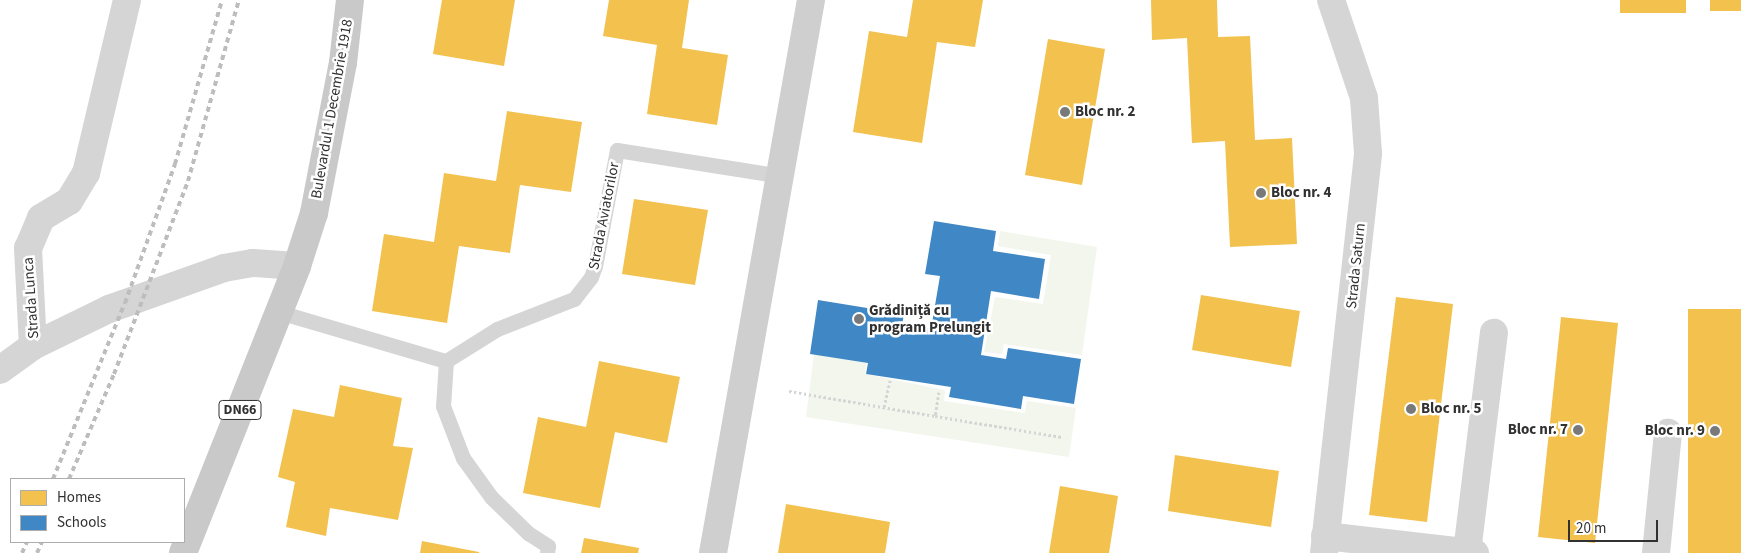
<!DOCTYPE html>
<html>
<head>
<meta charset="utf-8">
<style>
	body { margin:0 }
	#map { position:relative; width:1741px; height:553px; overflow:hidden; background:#fff; font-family:"Source Sans 3",sans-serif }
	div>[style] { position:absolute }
	.green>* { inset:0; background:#f2f6ed }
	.homes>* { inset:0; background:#f2c14e }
	.schools>* { inset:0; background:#3f88c5 }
	.path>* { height:3px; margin-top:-1.5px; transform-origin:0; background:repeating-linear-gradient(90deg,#d5d5d5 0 2.5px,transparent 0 5px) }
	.lane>* { height:15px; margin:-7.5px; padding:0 7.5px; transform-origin:7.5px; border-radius:7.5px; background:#d5d5d5 }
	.street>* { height:28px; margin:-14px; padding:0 14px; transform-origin:14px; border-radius:14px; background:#d5d5d5 }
	.secondary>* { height:28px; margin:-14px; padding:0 14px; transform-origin:14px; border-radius:14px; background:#cfcfcf }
	.primary>* { height:28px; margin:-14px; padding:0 14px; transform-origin:14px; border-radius:14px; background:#c9c9c9 }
	.rail>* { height:4px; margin-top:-2px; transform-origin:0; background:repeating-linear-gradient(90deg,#bdbdbd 0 5px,transparent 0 9px) }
	.dots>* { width:14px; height:14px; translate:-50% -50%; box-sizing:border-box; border:2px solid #fff; border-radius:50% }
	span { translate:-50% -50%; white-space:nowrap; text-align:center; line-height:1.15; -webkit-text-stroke:5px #fff; paint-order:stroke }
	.shield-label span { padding:1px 4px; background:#fff; border:1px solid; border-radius:4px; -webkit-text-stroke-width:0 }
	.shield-label { font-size:14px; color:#313131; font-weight:700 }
	.street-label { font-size:15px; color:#313131 }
	.poi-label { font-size:15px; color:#313131; font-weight:700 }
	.left { translate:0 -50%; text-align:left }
	.right { translate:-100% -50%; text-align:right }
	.legend { position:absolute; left:10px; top:478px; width:175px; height:65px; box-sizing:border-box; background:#fff; border:1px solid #adadad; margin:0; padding:6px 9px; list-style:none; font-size:15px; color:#313131 }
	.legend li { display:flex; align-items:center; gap:10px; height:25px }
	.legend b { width:25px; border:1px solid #adadad }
	.scale { position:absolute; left:1568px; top:520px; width:90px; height:22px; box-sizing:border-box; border:2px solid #313131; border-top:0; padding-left:6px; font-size:15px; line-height:18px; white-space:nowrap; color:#313131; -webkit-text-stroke:4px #fff; paint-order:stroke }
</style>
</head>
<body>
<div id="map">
	<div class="green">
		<i style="clip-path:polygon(1000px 231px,1097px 247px,1082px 355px,1004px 344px,1002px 354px,984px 352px,995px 297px,1043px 304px,1051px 255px,998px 246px)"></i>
		<i style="clip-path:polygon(814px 354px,866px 363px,865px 374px,945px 390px,944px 401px,1025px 413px,1027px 401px,1076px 408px,1069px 457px,806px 417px)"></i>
	</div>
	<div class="homes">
		<i style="clip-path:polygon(442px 0,515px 0,504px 66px,433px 54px)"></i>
		<i style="clip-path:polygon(609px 0,689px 0,682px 48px,728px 55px,717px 125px,647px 114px,657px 45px,603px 36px)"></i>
		<i style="clip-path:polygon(913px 0,983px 0,975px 47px,937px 42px,922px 143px,853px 132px,869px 31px,907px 37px)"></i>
		<i style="clip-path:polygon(1151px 0,1217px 0,1218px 37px,1250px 36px,1255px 140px,1292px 138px,1297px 244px,1230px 247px,1225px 141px,1192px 143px,1187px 38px,1152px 40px)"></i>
		<i style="clip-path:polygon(1620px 0,1686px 0,1686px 13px,1620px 13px)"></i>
		<i style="clip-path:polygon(1710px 0,1741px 0,1741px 11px,1710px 11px)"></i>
		<i style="clip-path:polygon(1048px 39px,1105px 49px,1082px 185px,1025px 175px)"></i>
		<i style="clip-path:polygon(507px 111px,582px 122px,571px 192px,520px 185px,510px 253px,459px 246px,447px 323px,372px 311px,384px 234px,434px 242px,444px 173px,496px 181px)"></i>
		<i style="clip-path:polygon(634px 199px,708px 210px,695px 285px,622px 274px)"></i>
		<i style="clip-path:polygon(1201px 295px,1300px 311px,1291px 367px,1192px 350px)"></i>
		<i style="clip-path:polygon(1396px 297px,1453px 304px,1427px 522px,1369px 515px)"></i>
		<i style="clip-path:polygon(1688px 309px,1741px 309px,1741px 553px,1688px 553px)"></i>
		<i style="clip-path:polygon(1561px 317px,1618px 323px,1595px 543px,1538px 537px)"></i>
		<i style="clip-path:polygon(599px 361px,680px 377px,667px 443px,615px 432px,600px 508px,523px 493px,538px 417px,586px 427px)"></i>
		<i style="clip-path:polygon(340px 385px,402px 398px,393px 446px,413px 448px,398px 520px,330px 508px,326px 536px,286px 527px,295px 482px,278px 477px,293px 409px,334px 417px)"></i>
		<i style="clip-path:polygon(1175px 455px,1279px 471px,1271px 527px,1168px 511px)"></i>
		<i style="clip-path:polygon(1060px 486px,1118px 496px,1109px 553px,1049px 553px)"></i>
		<i style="clip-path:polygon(786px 504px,890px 522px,885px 553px,778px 553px)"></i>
		<i style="clip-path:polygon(584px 538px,639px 548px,638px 553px,581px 553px)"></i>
		<i style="clip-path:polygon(422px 541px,479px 552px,479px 553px,420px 553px)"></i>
	</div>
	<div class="schools">
		<i style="clip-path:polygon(934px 221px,996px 231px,993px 251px,1045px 259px,1039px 299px,991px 291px,981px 355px,1006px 359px,1008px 348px,1081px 359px,1074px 404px,1023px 396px,1021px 409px,949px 397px,951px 387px,866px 374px,868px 363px,810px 354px,818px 300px,904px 314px,902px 325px,931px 329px,940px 276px,925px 274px)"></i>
	</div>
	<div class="path">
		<i style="left:789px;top:391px;width:148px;rotate:9.7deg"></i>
		<i style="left:939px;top:392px;width:24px;rotate:99deg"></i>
		<i style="left:935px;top:416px;width:129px;rotate:9.4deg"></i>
		<i style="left:884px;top:407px;width:28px;rotate:-77deg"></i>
	</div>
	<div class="lane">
		<i style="left:279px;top:312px;width:174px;rotate:16.4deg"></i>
		<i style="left:446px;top:361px;width:60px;rotate:-32.1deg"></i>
		<i style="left:497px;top:329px;width:83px;rotate:-21.3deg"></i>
		<i style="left:574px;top:299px;width:28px;rotate:-52deg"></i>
		<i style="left:591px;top:277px;width:12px;rotate:-70deg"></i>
		<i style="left:595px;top:266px;width:118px;rotate:-79.3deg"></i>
		<i style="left:617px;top:150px;width:166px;rotate:9deg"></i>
		<i style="left:446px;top:361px;width:45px;rotate:93.8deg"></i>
		<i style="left:443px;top:406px;width:56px;rotate:69deg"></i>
		<i style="left:463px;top:458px;width:48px;rotate:54.3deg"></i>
		<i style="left:491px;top:497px;width:52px;rotate:44.2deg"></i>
		<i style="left:528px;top:533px;width:24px;rotate:33deg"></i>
		<i style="left:548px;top:546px;width:7px;rotate:98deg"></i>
	</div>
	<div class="street">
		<i style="left:127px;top:0;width:178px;rotate:103.3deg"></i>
		<i style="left:86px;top:173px;width:33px;rotate:121deg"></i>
		<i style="left:69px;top:201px;width:33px;rotate:149deg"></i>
		<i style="left:41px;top:218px;width:33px;rotate:113deg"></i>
		<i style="left:28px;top:248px;width:98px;rotate:87.1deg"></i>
		<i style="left:33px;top:346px;width:85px;rotate:-26deg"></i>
		<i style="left:109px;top:309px;width:122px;rotate:-19.6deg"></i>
		<i style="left:224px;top:268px;width:29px;rotate:-10deg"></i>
		<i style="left:253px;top:263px;width:44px;rotate:3.9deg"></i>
		<i style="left:0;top:370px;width:41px;rotate:-36deg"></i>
		<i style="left:1325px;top:536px;width:151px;rotate:6.5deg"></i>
		<i style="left:1467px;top:552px;width:221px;rotate:-83deg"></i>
		<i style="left:1324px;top:553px;width:402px;rotate:-83.7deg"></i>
		<i style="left:1368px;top:153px;width:55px;rotate:-94.2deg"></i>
		<i style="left:1364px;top:98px;width:103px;rotate:-108.6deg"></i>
		<i style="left:1656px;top:553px;width:121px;rotate:-84.3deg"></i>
	</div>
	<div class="secondary">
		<i style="left:713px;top:553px;width:562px;rotate:-79.95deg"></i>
	</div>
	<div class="primary">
		<i style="left:183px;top:553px;width:309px;rotate:-68.3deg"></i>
		<i style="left:297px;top:266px;width:56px;rotate:-72.2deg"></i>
		<i style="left:314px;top:213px;width:153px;rotate:-79.1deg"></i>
		<i style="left:343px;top:63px;width:63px;rotate:-83.7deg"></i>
	</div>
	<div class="rail">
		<i style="left:53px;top:479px;width:190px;rotate:-67.8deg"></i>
		<i style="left:125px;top:303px;width:148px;rotate:-70.2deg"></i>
		<i style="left:175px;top:164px;width:171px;rotate:-74deg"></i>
		<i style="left:69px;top:479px;width:114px;rotate:-66.8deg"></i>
		<i style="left:114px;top:374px;width:207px;rotate:-69deg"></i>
		<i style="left:188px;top:181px;width:188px;rotate:-74.3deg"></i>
		<i style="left:22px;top:553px;width:12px;rotate:-66deg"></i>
		<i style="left:37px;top:553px;width:12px;rotate:-66deg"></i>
	</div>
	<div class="dots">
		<i style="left:1065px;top:112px;background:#797979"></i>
		<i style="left:1261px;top:193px;background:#797979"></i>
		<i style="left:859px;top:319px;background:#797979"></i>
		<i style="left:1411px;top:409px;background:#797979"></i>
		<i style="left:1578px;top:430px;background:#797979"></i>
		<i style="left:1715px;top:431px;background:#797979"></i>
	</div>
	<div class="shield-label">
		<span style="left:240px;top:410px">DN66</span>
	</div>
	<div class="street-label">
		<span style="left:332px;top:109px;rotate:-80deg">Bulevardul 1 Decembrie 1918</span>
		<span style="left:604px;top:216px;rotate:-79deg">Strada Aviatorilor</span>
		<span style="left:1356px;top:266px;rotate:-84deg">Strada Saturn</span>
		<span style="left:31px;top:298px;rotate:-94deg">Strada Lunca</span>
	</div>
	<div class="poi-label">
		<span class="left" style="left:1075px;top:112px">Bloc nr. 2</span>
		<span class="left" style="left:1271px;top:193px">Bloc nr. 4</span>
		<span class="left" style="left:869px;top:319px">Grădiniță cu<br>program Prelungit</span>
		<span class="left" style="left:1421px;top:409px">Bloc nr. 5</span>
		<span class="right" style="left:1568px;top:430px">Bloc nr. 7</span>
		<span class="right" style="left:1705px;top:431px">Bloc nr. 9</span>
	</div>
	<ul class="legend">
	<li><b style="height:14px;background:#f2c14e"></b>Homes</li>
	<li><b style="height:14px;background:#3f88c5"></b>Schools</li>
	</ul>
	<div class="scale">20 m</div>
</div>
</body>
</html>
